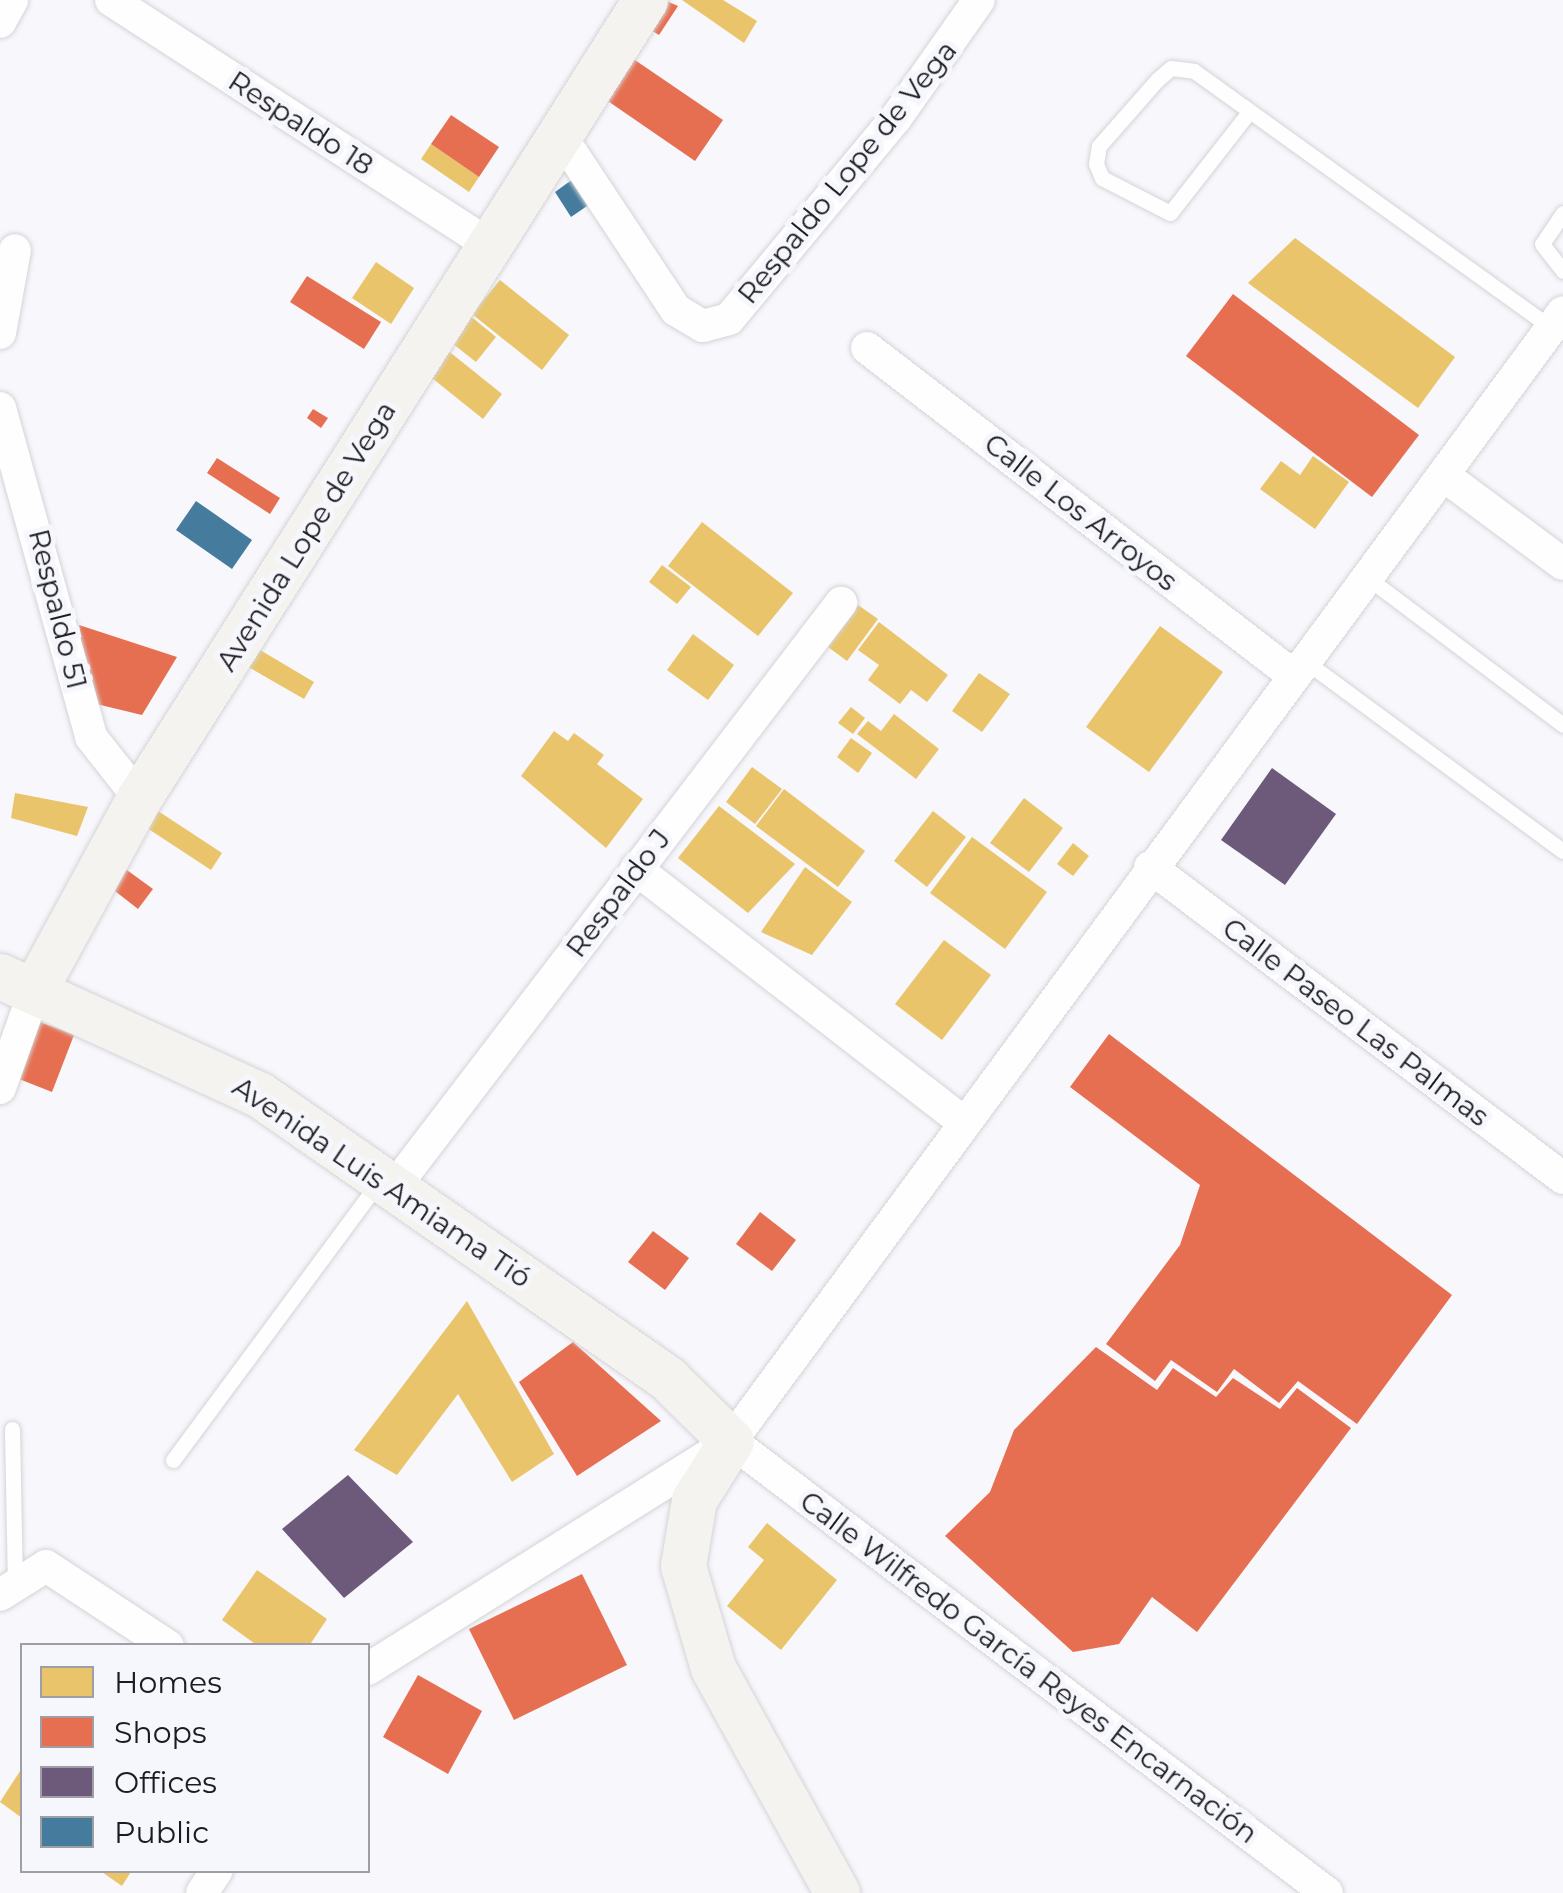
<!DOCTYPE html>
<html>
<head>
<meta charset="utf-8">
<style>
	body { margin:0 }
	#map { position:relative; width:1563px; height:1893px; overflow:hidden; background:#f7f7fc; font-family:Montserrat,sans-serif }
	div>[style] { position:absolute }
	.homes>* { inset:0; background:#e9c46a }
	.shops>* { inset:0; background:#e76f51 }
	.offices>* { inset:0; background:#6d597a }
	.public>* { inset:0; background:#457b9d }
	.roads { filter:drop-shadow(0 0 2px #d4d4d8) drop-shadow(0 0 2px #d4d4d8) }
	.lane>* { height:15px; margin:-7.5px; padding:0 7.5px; transform-origin:7.5px; border-radius:7.5px; background:#fefeff }
	.street>* { height:32px; margin:-16px; padding:0 16px; transform-origin:16px; border-radius:16px; background:#fefeff }
	.secondary>* { height:45px; margin:-22.5px; padding:0 22.5px; transform-origin:22.5px; border-radius:22.5px; background:#f4f3ef }
	span { translate:-50% -50%; white-space:nowrap; text-align:center; line-height:1.15; -webkit-text-stroke:10px #f6f6fd; paint-order:stroke }
	.street-label { font-size:28px; color:#1c1b1f }
	.legend { position:absolute; left:20px; top:1643px; width:350px; height:230px; box-sizing:border-box; background:#f6f6fd; border:2px solid #9f9ea4; margin:0; padding:12px 18px; list-style:none; font-size:30px; color:#1c1b1f }
	.legend li { display:flex; align-items:center; gap:20px; height:50px }
	.legend b { width:50px; border:2px solid #9f9ea4 }
</style>
</head>
<body>
<div id="map">
	<div class="homes">
		<i style="clip-path:polygon(682px 0,723px 0,757px 21px,744px 43px)"></i>
		<i style="clip-path:polygon(431px 144px,479px 177px,469px 192px,421px 159px)"></i>
		<i style="clip-path:polygon(1295px 238px,1455px 357px,1418px 408px,1248px 283px)"></i>
		<i style="clip-path:polygon(376px 262px,414px 288px,391px 324px,352px 298px)"></i>
		<i style="clip-path:polygon(500px 280px,569px 335px,542px 370px,472px 314px)"></i>
		<i style="clip-path:polygon(463px 310px,496px 337px,476px 362px,443px 336px)"></i>
		<i style="clip-path:polygon(441px 345px,502px 394px,483px 419px,422px 370px)"></i>
		<i style="clip-path:polygon(1313px 456px,1349px 482px,1315px 529px,1260px 489px,1281px 461px,1300px 475px)"></i>
		<i style="clip-path:polygon(702px 522px,793px 593px,758px 636px,668px 566px)"></i>
		<i style="clip-path:polygon(662px 565px,691px 587px,677px 604px,649px 582px)"></i>
		<i style="clip-path:polygon(858px 605px,878px 619px,847px 661px,828px 647px)"></i>
		<i style="clip-path:polygon(879px 622px,948px 675px,927px 702px,911px 690px,900px 704px,868px 680px,879px 665px,858px 650px)"></i>
		<i style="clip-path:polygon(1160px 626px,1223px 672px,1149px 772px,1086px 727px)"></i>
		<i style="clip-path:polygon(693px 634px,734px 665px,708px 700px,667px 670px)"></i>
		<i style="clip-path:polygon(255px 647px,314px 682px,304px 699px,245px 665px)"></i>
		<i style="clip-path:polygon(979px 673px,1010px 694px,982px 732px,952px 711px)"></i>
		<i style="clip-path:polygon(851px 707px,865px 718px,853px 734px,838px 723px)"></i>
		<i style="clip-path:polygon(894px 714px,939px 749px,916px 779px,857px 734px,868px 721px,881px 731px)"></i>
		<i style="clip-path:polygon(554px 731px,568px 741px,574px 733px,604px 755px,597px 764px,643px 799px,606px 848px,521px 776px)"></i>
		<i style="clip-path:polygon(851px 738px,872px 753px,858px 773px,837px 757px)"></i>
		<i style="clip-path:polygon(752px 767px,782px 789px,755px 824px,726px 802px)"></i>
		<i style="clip-path:polygon(784px 789px,865px 851px,838px 887px,756px 826px)"></i>
		<i style="clip-path:polygon(15px 793px,88px 807px,77px 836px,11px 818px)"></i>
		<i style="clip-path:polygon(1024px 798px,1063px 828px,1029px 872px,990px 843px)"></i>
		<i style="clip-path:polygon(719px 806px,795px 864px,748px 913px,678px 858px)"></i>
		<i style="clip-path:polygon(155px 809px,222px 853px,211px 870px,144px 826px)"></i>
		<i style="clip-path:polygon(933px 811px,966px 837px,927px 887px,894px 861px)"></i>
		<i style="clip-path:polygon(972px 837px,1047px 892px,1005px 949px,930px 893px)"></i>
		<i style="clip-path:polygon(1073px 843px,1089px 856px,1073px 876px,1057px 864px)"></i>
		<i style="clip-path:polygon(805px 867px,852px 902px,812px 955px,761px 932px)"></i>
		<i style="clip-path:polygon(944px 940px,991px 975px,942px 1040px,895px 1004px)"></i>
		<i style="clip-path:polygon(467px 1301px,554px 1454px,512px 1482px,458px 1394px,397px 1475px,354px 1450px)"></i>
		<i style="clip-path:polygon(767px 1523px,837px 1580px,781px 1650px,727px 1606px,764px 1560px,748px 1547px)"></i>
		<i style="clip-path:polygon(257px 1570px,327px 1619px,309px 1646px,258px 1646px,222px 1620px)"></i>
		<i style="clip-path:polygon(22px 1768px,22px 1818px,0 1802px)"></i>
		<i style="clip-path:polygon(99px 1870px,132px 1870px,122px 1886px)"></i>
	</div>
	<div class="shops">
		<i style="clip-path:polygon(664px 0,678px 6px,659px 35px,646px 27px)"></i>
		<i style="clip-path:polygon(629px 56px,723px 120px,695px 161px,602px 97px)"></i>
		<i style="clip-path:polygon(451px 115px,499px 147px,479px 177px,431px 144px)"></i>
		<i style="clip-path:polygon(307px 276px,381px 322px,364px 349px,290px 302px)"></i>
		<i style="clip-path:polygon(1233px 294px,1419px 435px,1372px 497px,1186px 356px)"></i>
		<i style="clip-path:polygon(313px 409px,328px 418px,321px 428px,307px 418px)"></i>
		<i style="clip-path:polygon(217px 458px,280px 498px,270px 514px,207px 473px)"></i>
		<i style="clip-path:polygon(79px 625px,177px 657px,142px 715px,88px 702px)"></i>
		<i style="clip-path:polygon(120px 865px,153px 889px,138px 909px,106px 884px)"></i>
		<i style="clip-path:polygon(35px 1020px,74px 1035px,52px 1092px,14px 1077px)"></i>
		<i style="clip-path:polygon(1109px 1034px,1452px 1295px,1357px 1424px,1298px 1381px,1279px 1403px,1234px 1369px,1217px 1392px,1171px 1360px,1155px 1381px,1106px 1344px,1180px 1245px,1200px 1185px,1070px 1087px)"></i>
		<i style="clip-path:polygon(760px 1212px,796px 1240px,772px 1271px,736px 1244px)"></i>
		<i style="clip-path:polygon(653px 1231px,689px 1258px,665px 1290px,628px 1262px)"></i>
		<i style="clip-path:polygon(573px 1342px,661px 1421px,577px 1476px,519px 1382px)"></i>
		<i style="clip-path:polygon(1096px 1347px,1157px 1390px,1173px 1368px,1216px 1397px,1233px 1378px,1280px 1409px,1297px 1388px,1351px 1428px,1197px 1632px,1152px 1597px,1119px 1644px,1073px 1652px,945px 1536px,990px 1492px,1014px 1430px)"></i>
		<i style="clip-path:polygon(582px 1574px,627px 1665px,514px 1720px,469px 1629px)"></i>
		<i style="clip-path:polygon(418px 1675px,482px 1711px,448px 1774px,383px 1737px)"></i>
	</div>
	<div class="offices">
		<i style="clip-path:polygon(1272px 768px,1336px 814px,1285px 885px,1221px 840px)"></i>
		<i style="clip-path:polygon(348px 1475px,413px 1542px,344px 1598px,282px 1529px)"></i>
	</div>
	<div class="public">
		<i style="clip-path:polygon(573px 179px,590px 204px,571px 217px,555px 192px)"></i>
		<i style="clip-path:polygon(196px 501px,252px 540px,232px 569px,176px 530px)"></i>
	</div>
	<div class="roads">
		<div class="lane">
			<i style="left:1249px;top:112px;width:128px;rotate:128deg"></i>
			<i style="left:1170px;top:213px;width:76px;rotate:-152.8deg"></i>
			<i style="left:1102px;top:178px;width:15px;rotate:-113deg"></i>
			<i style="left:1096px;top:164px;width:18px;rotate:-81deg"></i>
			<i style="left:1099px;top:146px;width:88px;rotate:-48.7deg"></i>
			<i style="left:1157px;top:80px;width:18px;rotate:-41deg"></i>
			<i style="left:1171px;top:68px;width:23px;rotate:7deg"></i>
			<i style="left:1194px;top:71px;width:440px;rotate:35.7deg"></i>
			<i style="left:1563px;top:213px;width:37px;rotate:124deg"></i>
			<i style="left:1542px;top:244px;width:34px;rotate:52deg"></i>
			<i style="left:1368px;top:578px;width:244px;rotate:37deg"></i>
			<i style="left:1305px;top:661px;width:320px;rotate:36.4deg"></i>
			<i style="left:12px;top:1429px;width:151px;rotate:88.9deg"></i>
			<i style="left:173px;top:1460px;width:346px;rotate:-53.5deg"></i>
		</div>
		<div class="street">
			<i style="left:111px;top:0;width:453px;rotate:32.9deg"></i>
			<i style="left:0;top:22px;width:25px;rotate:-61deg"></i>
			<i style="left:560px;top:135px;width:210px;rotate:56.5deg"></i>
			<i style="left:676px;top:310px;width:31px;rotate:31deg"></i>
			<i style="left:703px;top:326px;width:27px;rotate:-15deg"></i>
			<i style="left:729px;top:319px;width:261px;rotate:-50.3deg"></i>
			<i style="left:896px;top:118px;width:144px;rotate:-54.9deg"></i>
			<i style="left:0;top:333px;width:84px;rotate:-79.8deg"></i>
			<i style="left:867px;top:348px;width:538px;rotate:37.53deg"></i>
			<i style="left:0;top:408px;width:341px;rotate:74.5deg"></i>
			<i style="left:91px;top:737px;width:78px;rotate:51.8deg"></i>
			<i style="left:1443px;top:475px;width:149px;rotate:36.6deg"></i>
			<i style="left:1150px;top:867px;width:517px;rotate:36.98deg"></i>
			<i style="left:636px;top:869px;width:409px;rotate:37.7deg"></i>
			<i style="left:0;top:1088px;width:107px;rotate:-70.4deg"></i>
			<i style="left:396px;top:1185px;width:733px;rotate:-52.6deg"></i>
			<i style="left:731px;top:1441px;width:748px;rotate:37.18deg"></i>
			<i style="left:0;top:1595px;width:54px;rotate:-32.2deg"></i>
			<i style="left:46px;top:1566px;width:146px;rotate:33.3deg"></i>
			<i style="left:368px;top:1669px;width:429px;rotate:-32.1deg"></i>
			<i style="left:731px;top:1441px;width:1402px;rotate:-53.61deg"></i>
			<i style="left:202px;top:1893px;width:27px;rotate:-57deg"></i>
		</div>
		<div class="secondary">
			<i style="left:0;top:976px;width:286px;rotate:24.6deg"></i>
			<i style="left:260px;top:1095px;width:497px;rotate:34.8deg"></i>
			<i style="left:668px;top:1379px;width:88px;rotate:44.5deg"></i>
			<i style="left:731px;top:1441px;width:70px;rotate:122.1deg"></i>
			<i style="left:694px;top:1500px;width:67px;rotate:99.5deg"></i>
			<i style="left:683px;top:1566px;width:106px;rotate:73.6deg"></i>
			<i style="left:713px;top:1668px;width:257px;rotate:61.1deg"></i>
			<i style="left:36px;top:987px;width:215px;rotate:-61.4deg"></i>
			<i style="left:139px;top:798px;width:945px;rotate:-57.62deg"></i>
		</div>
	</div>
	<div class="street-label">
		<span style="left:301px;top:123px;rotate:33deg">Respaldo 18</span>
		<span style="left:847px;top:172px;rotate:-51deg">Respaldo Lope de Vega</span>
		<span style="left:1081px;top:512px;rotate:38deg">Calle Los Arroyos</span>
		<span style="left:306px;top:536px;rotate:-58deg">Avenida Lope de Vega</span>
		<span style="left:58px;top:609px;rotate:76deg">Respaldo 51</span>
		<span style="left:618px;top:893px;rotate:-53deg">Respaldo J</span>
		<span style="left:1356px;top:1022px;rotate:37deg">Calle Paseo Las Palmas</span>
		<span style="left:382px;top:1182px;rotate:34deg">Avenida Luis Amiama Tió</span>
		<span style="left:1029px;top:1667px;rotate:37deg">Calle Wilfredo García Reyes Encarnación</span>
	</div>
	<ul class="legend">
	<li><b style="height:28px;background:#e9c46a"></b>Homes</li>
	<li><b style="height:28px;background:#e76f51"></b>Shops</li>
	<li><b style="height:28px;background:#6d597a"></b>Offices</li>
	<li><b style="height:28px;background:#457b9d"></b>Public</li>
	</ul>
</div>
</body>
</html>
